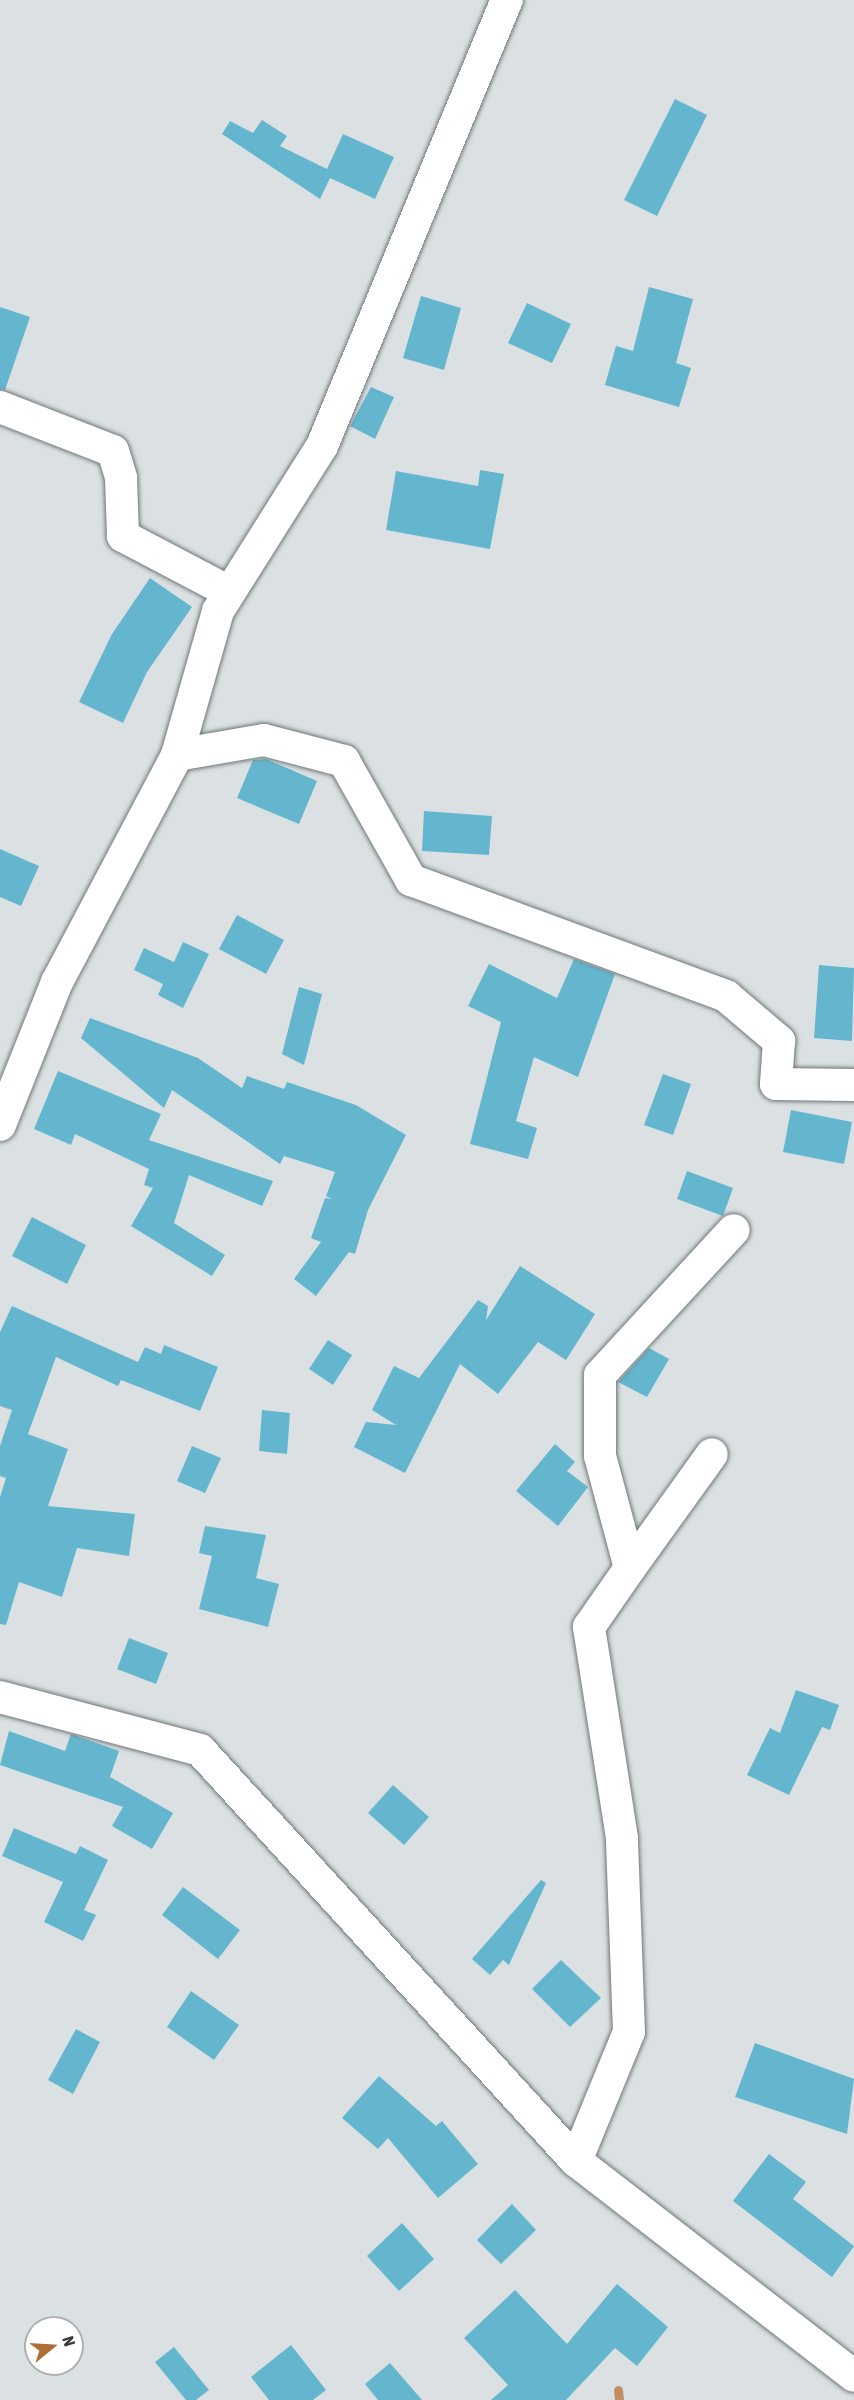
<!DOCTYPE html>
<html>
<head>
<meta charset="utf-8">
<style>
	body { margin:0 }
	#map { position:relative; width:854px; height:2400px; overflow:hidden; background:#dbe1e3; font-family:"Asap Condensed",sans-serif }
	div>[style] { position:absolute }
	.stream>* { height:9px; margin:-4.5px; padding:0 4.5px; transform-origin:4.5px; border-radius:4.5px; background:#c18e61 }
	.building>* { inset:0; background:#64b6ce }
	.roads { filter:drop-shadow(0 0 2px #707678) drop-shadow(0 0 2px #707678) }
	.minor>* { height:32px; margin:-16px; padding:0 16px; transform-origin:16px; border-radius:16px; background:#fff }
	span { translate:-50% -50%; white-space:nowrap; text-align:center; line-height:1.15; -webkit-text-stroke:5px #fff; paint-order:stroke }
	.north { position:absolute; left:24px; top:2316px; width:60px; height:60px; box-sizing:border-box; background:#fff; border:2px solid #afb1b1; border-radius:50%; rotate:72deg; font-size:16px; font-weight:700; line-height:24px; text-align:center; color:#383b3b }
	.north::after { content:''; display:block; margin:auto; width:21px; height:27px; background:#ad6f34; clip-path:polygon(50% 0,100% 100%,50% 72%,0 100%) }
</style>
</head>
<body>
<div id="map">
	<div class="stream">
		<i style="left:618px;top:2390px;width:10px;rotate:84deg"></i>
	</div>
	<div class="building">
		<i style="clip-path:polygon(675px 99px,707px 115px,657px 216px,624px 200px)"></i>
		<i style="clip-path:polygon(262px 120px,287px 136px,280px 146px,327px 169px,343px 134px,394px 157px,375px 199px,330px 178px,320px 199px,222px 134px,230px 121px,253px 133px)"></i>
		<i style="clip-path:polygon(649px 287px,693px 299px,676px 363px,691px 368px,679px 407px,605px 385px,616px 346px,633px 351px)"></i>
		<i style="clip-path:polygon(421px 296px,461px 308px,444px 370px,403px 358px)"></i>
		<i style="clip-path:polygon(527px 303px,571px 324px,552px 363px,508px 343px)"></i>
		<i style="clip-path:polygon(0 307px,30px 317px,5px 390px,0 389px)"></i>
		<i style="clip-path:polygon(371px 387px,394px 397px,375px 439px,350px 426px)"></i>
		<i style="clip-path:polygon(480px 470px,504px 474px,490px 549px,386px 530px,396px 471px,478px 486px)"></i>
		<i style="clip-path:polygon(150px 578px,192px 607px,147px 672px,123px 723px,79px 702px,112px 634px)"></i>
		<i style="clip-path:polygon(266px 759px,317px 781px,299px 824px,237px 798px,253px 760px)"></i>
		<i style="clip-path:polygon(424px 811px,492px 816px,489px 855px,422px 851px)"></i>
		<i style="clip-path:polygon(0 849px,39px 866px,21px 906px,0 897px)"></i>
		<i style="clip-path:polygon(237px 915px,284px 940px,266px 974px,219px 949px)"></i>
		<i style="clip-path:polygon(183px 942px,209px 954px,183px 1008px,158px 995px,163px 984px,134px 970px,144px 948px,174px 962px)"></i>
		<i style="clip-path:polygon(574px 959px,615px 974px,578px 1077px,534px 1057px,516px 1121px,537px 1128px,528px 1159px,470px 1144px,501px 1022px,468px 1006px,489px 964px,557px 998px)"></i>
		<i style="clip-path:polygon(819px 965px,854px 968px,852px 1041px,814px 1038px)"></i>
		<i style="clip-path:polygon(299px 987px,322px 994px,304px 1065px,282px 1054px)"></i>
		<i style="clip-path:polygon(90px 1018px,198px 1058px,242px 1088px,247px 1076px,284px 1089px,287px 1082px,356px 1105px,406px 1135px,368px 1210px,355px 1254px,349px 1252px,316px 1296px,294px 1279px,321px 1242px,311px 1238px,325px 1198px,332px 1199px,326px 1196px,335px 1172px,284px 1156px,280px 1164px,172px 1090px,164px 1108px,81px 1038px)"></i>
		<i style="clip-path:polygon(58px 1071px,161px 1114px,149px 1140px,273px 1181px,262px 1206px,189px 1175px,174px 1223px,225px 1255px,212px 1276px,131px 1226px,153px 1188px,144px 1185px,149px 1169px,75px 1134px,71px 1145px,34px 1129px)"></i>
		<i style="clip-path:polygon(663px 1074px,691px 1084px,673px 1135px,644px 1125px)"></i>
		<i style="clip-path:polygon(791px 1110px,852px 1122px,844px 1164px,783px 1152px)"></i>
		<i style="clip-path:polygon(687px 1171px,733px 1188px,723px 1216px,677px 1199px)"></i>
		<i style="clip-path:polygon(32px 1217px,86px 1245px,67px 1284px,12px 1256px)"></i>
		<i style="clip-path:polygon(520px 1266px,595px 1314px,566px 1360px,538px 1342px,498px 1394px,460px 1364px,405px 1473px,354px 1447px,366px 1422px,396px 1425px,372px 1410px,394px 1366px,419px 1378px,478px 1300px,488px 1306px,486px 1320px)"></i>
		<i style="clip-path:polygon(12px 1306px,138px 1362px,145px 1347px,161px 1354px,164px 1345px,218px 1367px,200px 1411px,121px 1380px,118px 1386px,56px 1357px,28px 1434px,68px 1449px,48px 1506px,135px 1514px,129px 1556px,77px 1548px,62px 1597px,19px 1582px,6px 1625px,0 1624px,0 1497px,6px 1478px,0 1476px,0 1446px,12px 1410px,0 1406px,0 1332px)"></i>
		<i style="clip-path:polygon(328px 1340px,352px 1355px,333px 1385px,309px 1369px)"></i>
		<i style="clip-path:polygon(649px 1348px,669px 1359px,647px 1397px,618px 1382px)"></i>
		<i style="clip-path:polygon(262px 1410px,290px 1413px,287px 1454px,259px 1451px)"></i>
		<i style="clip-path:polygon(555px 1444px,575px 1462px,567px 1471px,588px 1487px,558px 1526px,516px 1491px)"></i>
		<i style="clip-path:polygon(192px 1446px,221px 1458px,205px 1493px,177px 1481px)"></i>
		<i style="clip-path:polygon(205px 1526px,266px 1535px,256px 1578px,279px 1584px,268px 1627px,199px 1609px,212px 1556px,199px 1553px)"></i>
		<i style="clip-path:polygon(129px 1638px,168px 1653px,156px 1684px,117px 1669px)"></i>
		<i style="clip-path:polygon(796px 1690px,839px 1705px,830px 1730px,822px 1727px,789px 1795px,747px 1775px,770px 1728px,780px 1733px)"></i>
		<i style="clip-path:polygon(9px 1731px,65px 1751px,71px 1734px,119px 1751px,110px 1777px,173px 1813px,152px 1849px,112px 1826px,123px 1807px,0 1765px)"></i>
		<i style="clip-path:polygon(393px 1785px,429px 1817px,404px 1845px,368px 1813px)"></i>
		<i style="clip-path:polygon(14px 1828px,76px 1854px,80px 1846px,108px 1860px,84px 1910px,96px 1915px,83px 1941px,44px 1922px,63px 1882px,2px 1856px)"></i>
		<i style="clip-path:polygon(541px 1880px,546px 1883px,509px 1965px,503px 1960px,490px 1975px,472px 1959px)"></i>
		<i style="clip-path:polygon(183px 1887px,240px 1930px,218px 1959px,162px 1915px)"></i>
		<i style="clip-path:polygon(561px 1960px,601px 1998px,570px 2027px,532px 1989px)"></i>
		<i style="clip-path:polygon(191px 1991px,239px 2025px,214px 2060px,167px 2027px)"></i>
		<i style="clip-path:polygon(76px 2029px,100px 2042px,73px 2094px,48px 2080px)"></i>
		<i style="clip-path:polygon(755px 2043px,854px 2079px,847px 2134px,735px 2097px)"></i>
		<i style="clip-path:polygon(379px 2076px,436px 2126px,442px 2121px,478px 2164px,438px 2198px,388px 2138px,378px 2149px,342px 2118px)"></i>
		<i style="clip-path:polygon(769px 2154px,806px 2182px,793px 2199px,854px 2246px,832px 2277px,733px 2201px)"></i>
		<i style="clip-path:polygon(512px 2204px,536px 2230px,501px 2264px,477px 2240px)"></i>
		<i style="clip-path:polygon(402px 2223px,434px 2259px,399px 2291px,367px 2256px)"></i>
		<i style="clip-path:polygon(617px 2284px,668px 2327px,637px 2366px,615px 2348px,566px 2400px,491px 2400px,508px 2385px,464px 2338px,515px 2290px,567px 2344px)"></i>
		<i style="clip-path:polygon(291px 2345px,326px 2390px,313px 2400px,269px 2400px,251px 2377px)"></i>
		<i style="clip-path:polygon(174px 2347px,209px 2390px,196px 2400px,186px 2400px,155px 2362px)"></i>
		<i style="clip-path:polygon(390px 2363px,422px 2400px,378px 2400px,365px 2384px)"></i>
	</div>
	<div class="roads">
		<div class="minor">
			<i style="left:0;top:407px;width:121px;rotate:21.3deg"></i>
			<i style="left:113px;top:451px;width:28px;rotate:73deg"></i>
			<i style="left:121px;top:478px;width:58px;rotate:88deg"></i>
			<i style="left:123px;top:536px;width:120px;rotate:27.8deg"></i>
			<i style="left:177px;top:755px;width:88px;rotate:-9.8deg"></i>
			<i style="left:264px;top:740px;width:83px;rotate:14.7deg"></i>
			<i style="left:344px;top:761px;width:137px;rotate:60.6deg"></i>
			<i style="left:411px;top:880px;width:336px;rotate:20.2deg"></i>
			<i style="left:726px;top:996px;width:70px;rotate:40.3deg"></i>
			<i style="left:779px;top:1041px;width:43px;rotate:94deg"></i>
			<i style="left:776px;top:1084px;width:78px;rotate:0.7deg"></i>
			<i style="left:0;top:1125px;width:154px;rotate:-68.3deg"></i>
			<i style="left:57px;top:982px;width:257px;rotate:-62.1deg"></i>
			<i style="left:177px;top:755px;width:150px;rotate:-74.1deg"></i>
			<i style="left:218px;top:611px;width:195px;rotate:-57.8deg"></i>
			<i style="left:322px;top:446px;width:483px;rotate:-67.5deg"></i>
			<i style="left:630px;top:1568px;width:140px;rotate:-54.3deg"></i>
			<i style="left:0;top:1697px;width:207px;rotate:14.8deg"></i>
			<i style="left:200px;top:1750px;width:557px;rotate:47.55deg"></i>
			<i style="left:576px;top:2161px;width:351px;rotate:37.7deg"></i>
			<i style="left:576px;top:2161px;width:139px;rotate:-67.7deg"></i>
			<i style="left:629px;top:2032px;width:194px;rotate:-92.1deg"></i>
			<i style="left:622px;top:1838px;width:214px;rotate:-98.9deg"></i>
			<i style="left:589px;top:1627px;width:72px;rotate:-55.2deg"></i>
			<i style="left:630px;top:1568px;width:116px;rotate:-105deg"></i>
			<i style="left:600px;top:1456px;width:81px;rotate:-90deg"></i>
			<i style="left:600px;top:1375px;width:197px;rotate:-47.3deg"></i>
		</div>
	</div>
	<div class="north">N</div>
</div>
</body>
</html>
